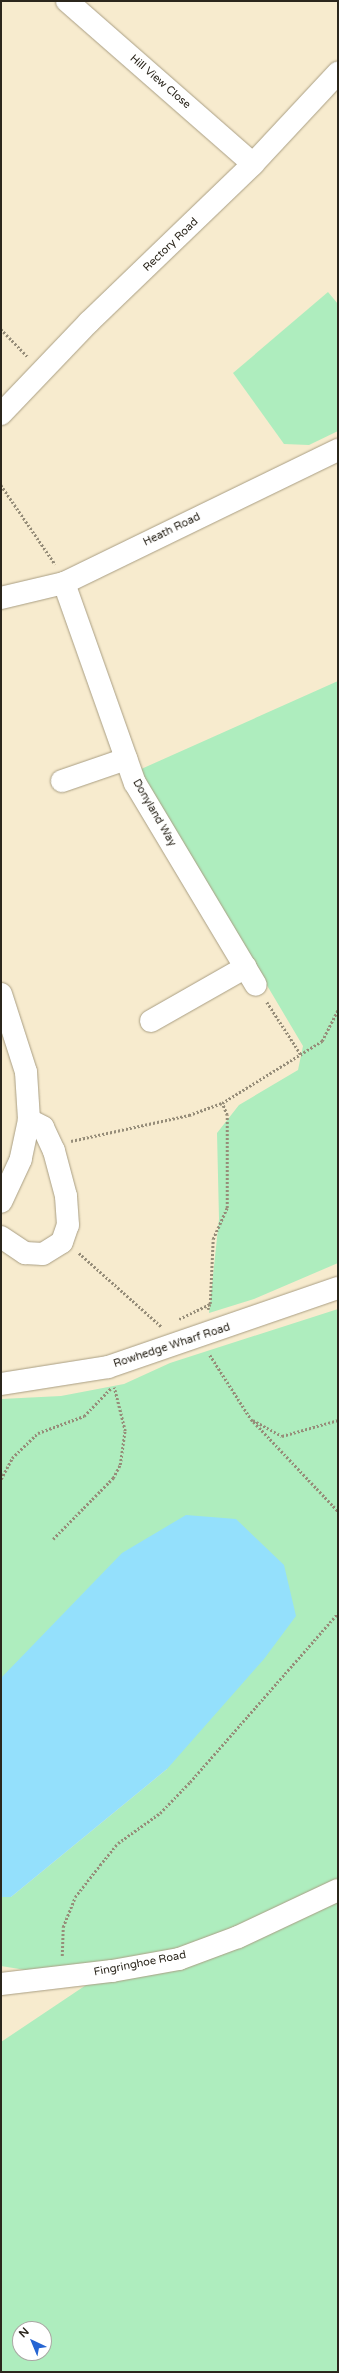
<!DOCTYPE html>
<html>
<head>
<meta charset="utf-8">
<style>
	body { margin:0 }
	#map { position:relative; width:339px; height:2373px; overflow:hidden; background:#f7ebce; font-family:"Varela Round",sans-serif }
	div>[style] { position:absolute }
	.green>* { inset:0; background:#aeedbe }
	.water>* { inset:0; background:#94e0fc }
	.path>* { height:2.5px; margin-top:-1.25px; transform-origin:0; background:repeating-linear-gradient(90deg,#968d79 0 2px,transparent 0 4px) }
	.roads { filter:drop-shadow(0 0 1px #a99e83) drop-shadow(0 0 1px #a99e83) }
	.minor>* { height:22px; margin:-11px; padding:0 11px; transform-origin:11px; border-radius:11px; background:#fff }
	span { translate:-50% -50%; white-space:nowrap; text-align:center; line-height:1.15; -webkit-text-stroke:4px #fff; paint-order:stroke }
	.street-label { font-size:11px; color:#2b261c }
	.frame { position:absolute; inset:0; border:2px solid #2b261c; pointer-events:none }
	.north { position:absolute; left:12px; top:2321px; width:40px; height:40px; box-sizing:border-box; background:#fff; border:1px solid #aaa8a4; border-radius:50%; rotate:316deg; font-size:11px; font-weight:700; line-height:16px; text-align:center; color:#2b261c }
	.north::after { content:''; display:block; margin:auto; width:14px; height:18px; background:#2665d2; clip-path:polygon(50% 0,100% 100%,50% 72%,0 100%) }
</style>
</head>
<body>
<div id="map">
	<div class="green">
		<i style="clip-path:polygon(328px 292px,338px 304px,338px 431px,309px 445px,284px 444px,233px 373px)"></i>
		<i style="clip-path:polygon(338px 681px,338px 1263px,254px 1299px,209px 1313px,219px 1219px,217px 1133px,239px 1105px,298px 1070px,303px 1046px,139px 770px)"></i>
		<i style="clip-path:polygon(evenodd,338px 1309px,338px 2372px,1px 2372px,1px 2042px,119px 1963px,38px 1972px,1px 1966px,1px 1897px,11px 1897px,167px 1769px,1px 1678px,1px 1399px,61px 1396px,124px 1384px,170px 1363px,338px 1309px,20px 2329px,44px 2329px,44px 2353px,20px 2353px,20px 2329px)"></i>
	</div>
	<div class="water">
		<i style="clip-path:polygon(186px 1515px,236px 1519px,284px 1565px,296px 1616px,264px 1659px,167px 1769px,11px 1897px,1px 1897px,1px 1678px,122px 1553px)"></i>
	</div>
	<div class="path">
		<i style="left:1px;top:329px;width:39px;rotate:46deg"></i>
		<i style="left:1px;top:485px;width:96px;rotate:55.6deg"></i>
		<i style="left:267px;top:1002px;width:64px;rotate:57.1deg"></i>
		<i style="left:71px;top:1141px;width:121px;rotate:-12.4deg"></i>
		<i style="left:189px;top:1115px;width:35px;rotate:-20deg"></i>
		<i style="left:222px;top:1103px;width:118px;rotate:-31.8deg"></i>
		<i style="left:322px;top:1041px;width:35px;rotate:-63deg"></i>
		<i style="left:79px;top:1253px;width:111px;rotate:41.7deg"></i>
		<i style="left:210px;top:1304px;width:65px;rotate:-87.4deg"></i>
		<i style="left:213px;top:1239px;width:34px;rotate:-66deg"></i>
		<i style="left:227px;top:1208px;width:93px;rotate:-90deg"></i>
		<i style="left:227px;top:1115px;width:13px;rotate:-113deg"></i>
		<i style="left:179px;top:1319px;width:34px;rotate:-26deg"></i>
		<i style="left:210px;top:1304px;width:6px;rotate:108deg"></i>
		<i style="left:210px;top:1355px;width:76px;rotate:57.4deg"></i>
		<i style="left:251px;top:1419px;width:127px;rotate:46.6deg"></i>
		<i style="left:253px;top:1420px;width:33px;rotate:29deg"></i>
		<i style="left:282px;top:1436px;width:58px;rotate:-15.9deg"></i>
		<i style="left:1px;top:1479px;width:24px;rotate:-62deg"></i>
		<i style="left:12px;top:1458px;width:36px;rotate:-44deg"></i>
		<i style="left:38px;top:1433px;width:49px;rotate:-20.3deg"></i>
		<i style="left:84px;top:1416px;width:39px;rotate:-46deg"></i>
		<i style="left:53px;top:1539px;width:86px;rotate:-45.5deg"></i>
		<i style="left:113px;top:1478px;width:15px;rotate:-62deg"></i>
		<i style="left:120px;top:1465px;width:34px;rotate:-82deg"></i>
		<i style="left:125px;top:1431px;width:45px;rotate:-104deg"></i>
		<i style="left:62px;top:1956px;width:29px;rotate:-88deg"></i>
		<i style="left:63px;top:1927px;width:32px;rotate:-68deg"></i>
		<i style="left:75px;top:1897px;width:41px;rotate:-52deg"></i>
		<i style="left:100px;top:1865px;width:28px;rotate:-51deg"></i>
		<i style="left:118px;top:1843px;width:52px;rotate:-35.5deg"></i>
		<i style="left:160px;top:1813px;width:43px;rotate:-45.9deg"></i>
		<i style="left:190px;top:1782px;width:225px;rotate:-48.8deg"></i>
	</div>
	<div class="roads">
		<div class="minor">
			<i style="left:67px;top:1px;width:247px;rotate:41.2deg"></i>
			<i style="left:1px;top:414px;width:127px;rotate:-46.3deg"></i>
			<i style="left:89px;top:322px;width:228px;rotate:-43.9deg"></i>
			<i style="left:253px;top:164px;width:125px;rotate:-47deg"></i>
			<i style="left:64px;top:583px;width:212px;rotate:70.5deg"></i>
			<i style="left:135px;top:783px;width:235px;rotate:59.1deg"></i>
			<i style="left:1px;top:598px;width:65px;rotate:-13.4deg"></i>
			<i style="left:64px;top:583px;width:305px;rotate:-25.9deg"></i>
			<i style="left:62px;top:781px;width:68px;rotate:-19deg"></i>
			<i style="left:1px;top:994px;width:82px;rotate:72.2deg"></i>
			<i style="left:26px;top:1072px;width:48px;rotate:86.4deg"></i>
			<i style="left:29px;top:1120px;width:40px;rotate:102deg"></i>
			<i style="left:21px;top:1159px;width:47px;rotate:114.9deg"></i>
			<i style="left:151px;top:1021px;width:109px;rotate:-29.6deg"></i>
			<i style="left:1px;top:1237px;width:29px;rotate:34deg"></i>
			<i style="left:25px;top:1253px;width:18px;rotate:3deg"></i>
			<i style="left:43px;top:1254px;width:22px;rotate:-32deg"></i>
			<i style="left:62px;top:1242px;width:18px;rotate:-71deg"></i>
			<i style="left:68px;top:1225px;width:29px;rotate:-94deg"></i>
			<i style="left:66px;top:1196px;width:47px;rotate:-104.9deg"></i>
			<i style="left:54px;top:1151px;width:26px;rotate:-115deg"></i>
			<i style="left:43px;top:1127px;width:16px;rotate:-153deg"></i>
			<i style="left:1px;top:1384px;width:108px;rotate:-9deg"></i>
			<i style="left:108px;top:1367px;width:243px;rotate:-19deg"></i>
			<i style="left:1px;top:1984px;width:112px;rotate:-6.7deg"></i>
			<i style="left:112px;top:1971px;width:68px;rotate:-10.2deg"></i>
			<i style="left:179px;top:1959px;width:63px;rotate:-20.4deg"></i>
			<i style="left:238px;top:1937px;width:110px;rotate:-25.2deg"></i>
		</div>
	</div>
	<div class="street-label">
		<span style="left:160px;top:82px;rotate:41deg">Hill View Close</span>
		<span style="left:171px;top:245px;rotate:-44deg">Rectory Road</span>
		<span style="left:172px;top:530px;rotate:-26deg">Heath Road</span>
		<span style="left:154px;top:813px;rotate:60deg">Donyland Way</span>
		<span style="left:172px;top:1346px;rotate:-18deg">Rowhedge Wharf Road</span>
		<span style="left:140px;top:1964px;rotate:-11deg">Fingringhoe Road</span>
	</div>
	<div class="frame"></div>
	<div class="north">N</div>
</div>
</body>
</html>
